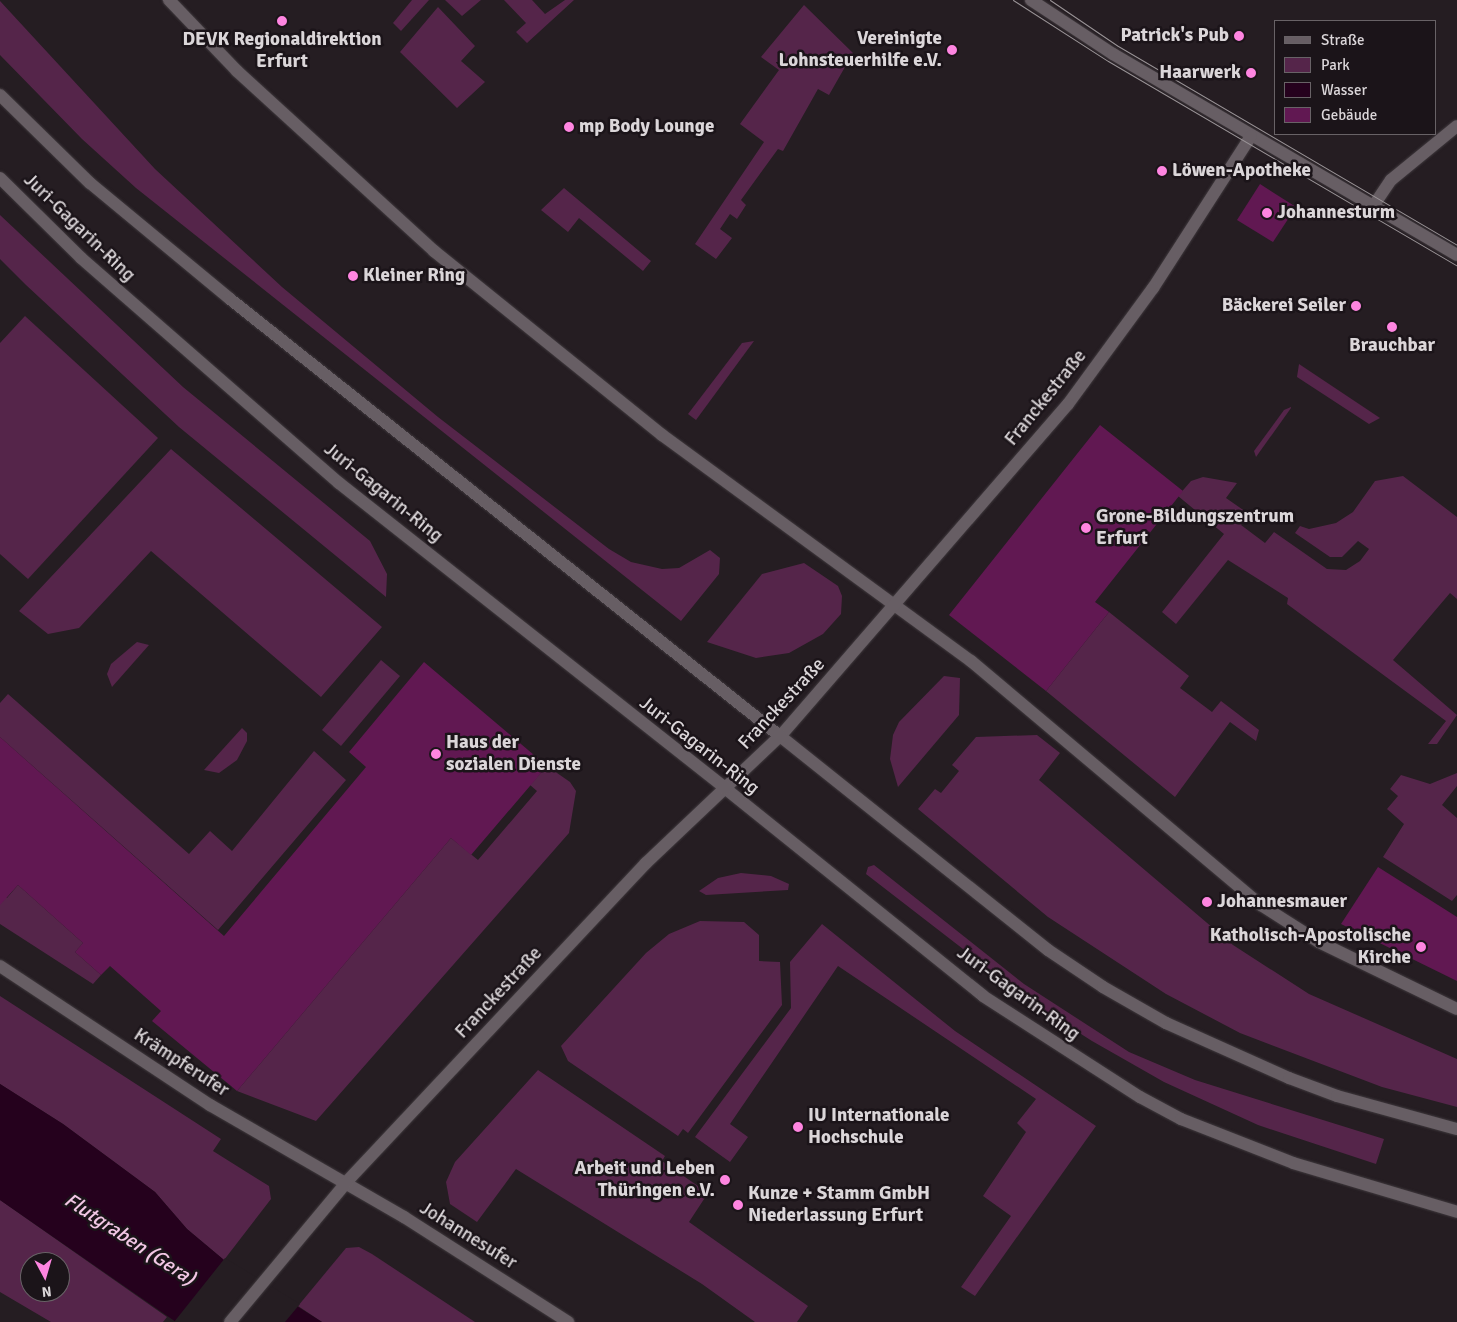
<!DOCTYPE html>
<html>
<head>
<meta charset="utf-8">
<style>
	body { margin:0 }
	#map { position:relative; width:1457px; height:1322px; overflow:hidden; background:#251d22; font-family:Signika,sans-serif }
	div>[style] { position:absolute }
	.green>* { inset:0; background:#55254a }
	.water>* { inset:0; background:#25011d }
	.pier>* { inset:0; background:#251d22 }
	.building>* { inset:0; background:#611852 }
	.roads { filter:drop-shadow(0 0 1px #3f393d) drop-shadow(0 0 1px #3f393d) }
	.street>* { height:12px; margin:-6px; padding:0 6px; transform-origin:6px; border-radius:6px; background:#675e64 }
	.secondary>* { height:12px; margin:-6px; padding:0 6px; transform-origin:6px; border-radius:6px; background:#675e64 }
	.tram>* { height:1px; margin:-0.5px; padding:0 0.5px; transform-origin:0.5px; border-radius:0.5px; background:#999396 }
	.dots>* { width:14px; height:14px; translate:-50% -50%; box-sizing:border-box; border:2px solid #1b1419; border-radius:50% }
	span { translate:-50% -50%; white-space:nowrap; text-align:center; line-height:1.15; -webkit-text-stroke:5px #1b1419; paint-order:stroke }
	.poi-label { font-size:19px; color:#dbd6d9; font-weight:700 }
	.right { translate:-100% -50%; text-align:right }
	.left { translate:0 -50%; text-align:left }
	.street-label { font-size:19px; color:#dbd6d9 }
	.water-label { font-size:20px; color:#f2c7e5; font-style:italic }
	.legend { position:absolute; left:1274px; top:20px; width:162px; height:115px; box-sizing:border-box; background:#1b1419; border:1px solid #686266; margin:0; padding:6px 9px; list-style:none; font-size:15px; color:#dbd6d9 }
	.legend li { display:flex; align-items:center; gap:10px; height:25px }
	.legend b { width:25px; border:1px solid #686266 }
	.north { position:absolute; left:20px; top:1252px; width:50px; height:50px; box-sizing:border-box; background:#1b1419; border:1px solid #686266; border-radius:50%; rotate:174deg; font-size:14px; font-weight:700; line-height:20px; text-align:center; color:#dbd6d9 }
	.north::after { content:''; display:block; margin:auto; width:18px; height:22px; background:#fe85e0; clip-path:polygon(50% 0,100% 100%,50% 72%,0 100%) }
</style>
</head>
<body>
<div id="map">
	<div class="green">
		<i style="clip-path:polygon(412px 0,429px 0,401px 31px,393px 23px)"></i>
		<i style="clip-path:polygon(445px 0,481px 0,462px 16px)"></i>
		<i style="clip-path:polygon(504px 0,532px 0,545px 14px,565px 0,574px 0,527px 43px,516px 32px,526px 23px)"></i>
		<i style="clip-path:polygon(0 1px,155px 169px,282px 287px,438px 417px,609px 549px,631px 562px,662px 569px,679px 568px,710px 550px,720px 558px,719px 574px,681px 621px,136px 188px,82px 139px,0 55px)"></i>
		<i style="clip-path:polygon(804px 5px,853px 53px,829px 95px,818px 89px,783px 151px,778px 149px,741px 200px,746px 205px,737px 219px,730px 214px,720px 229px,732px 238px,716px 259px,695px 244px,764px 142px,740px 124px,779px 70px,761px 57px)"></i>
		<i style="clip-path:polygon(438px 7px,475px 46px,461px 61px,485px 82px,457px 108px,400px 52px)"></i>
		<i style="clip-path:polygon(564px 188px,651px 261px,643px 271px,579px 218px,568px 232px,541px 210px)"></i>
		<i style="clip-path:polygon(0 215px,183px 387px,370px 541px,387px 574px,386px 597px,179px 427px,26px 285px,0 259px)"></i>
		<i style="clip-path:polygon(25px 316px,158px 438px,28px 579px,0 554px,0 343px)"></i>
		<i style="clip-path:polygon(754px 341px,696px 420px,688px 414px,742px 343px)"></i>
		<i style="clip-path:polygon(1299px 364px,1380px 418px,1369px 424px,1297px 377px)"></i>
		<i style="clip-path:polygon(1291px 407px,1291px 408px,1256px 457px,1254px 451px,1284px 410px)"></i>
		<i style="clip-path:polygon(171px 449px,382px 627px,321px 697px,151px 551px,79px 628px,48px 634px,19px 611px)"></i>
		<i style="clip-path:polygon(1403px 476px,1457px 517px,1457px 599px,1450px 593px,1393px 660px,1457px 715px,1437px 744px,1428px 744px,1446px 721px,1287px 604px,1288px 598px,1228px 560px,1176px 624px,1162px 612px,1224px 534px,1178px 496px,1191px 481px,1203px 477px,1237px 483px,1226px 498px,1249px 514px,1241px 525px,1265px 543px,1274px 532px,1327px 569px,1346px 570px,1360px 561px,1369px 549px,1358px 541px,1342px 557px,1330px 557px,1295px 533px,1300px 526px,1309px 529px,1336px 523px,1353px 512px,1375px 481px)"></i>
		<i style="clip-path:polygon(804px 563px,838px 586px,842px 596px,841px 614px,823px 634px,789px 653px,756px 658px,707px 642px,762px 574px)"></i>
		<i style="clip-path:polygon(1109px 612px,1189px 676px,1180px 688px,1212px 712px,1221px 701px,1259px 730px,1256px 741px,1230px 722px,1175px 797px,1046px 691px)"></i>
		<i style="clip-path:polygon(137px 642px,149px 645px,112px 687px,107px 674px,111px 664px)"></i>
		<i style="clip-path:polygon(381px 660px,400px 676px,341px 746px,322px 730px)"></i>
		<i style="clip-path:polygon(944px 676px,960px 678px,959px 715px,898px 787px,890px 759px,893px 735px,899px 722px)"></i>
		<i style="clip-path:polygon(8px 694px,189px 854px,210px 831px,232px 851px,314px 751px,346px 780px,218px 930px,0 737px,0 703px)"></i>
		<i style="clip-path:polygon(242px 728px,247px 733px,247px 741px,237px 760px,219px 773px,204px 770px)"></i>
		<i style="clip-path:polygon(1037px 735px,1060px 753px,1039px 780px,1233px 945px,1309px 994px,1457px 1059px,1457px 1107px,1382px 1087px,1240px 1033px,1166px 994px,1048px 917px,918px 809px,935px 789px,941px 793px,959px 771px,952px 765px,976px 737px)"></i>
		<i style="clip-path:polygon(547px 766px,570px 782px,576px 791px,569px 833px,316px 1121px,237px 1091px,451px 838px,478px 860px,537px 791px,530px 785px)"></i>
		<i style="clip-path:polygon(1457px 773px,1457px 786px,1442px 805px,1457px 818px,1457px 895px,1452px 901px,1383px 857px,1404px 824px,1387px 809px,1398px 796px,1390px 789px,1401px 775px,1430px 784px)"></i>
		<i style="clip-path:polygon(874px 865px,1024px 984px,1129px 1052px,1195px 1080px,1384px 1139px,1376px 1164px,1258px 1125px,1164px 1082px,1092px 1041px,1034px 1004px,866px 874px,868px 867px)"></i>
		<i style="clip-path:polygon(741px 873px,771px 876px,789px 884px,788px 890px,706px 895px,699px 891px,718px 878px)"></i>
		<i style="clip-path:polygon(18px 885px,83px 943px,75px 952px,101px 975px,93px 984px,0 924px,0 892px,7px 898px)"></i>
		<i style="clip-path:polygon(700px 921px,744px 922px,759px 935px,759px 961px,780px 962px,782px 1005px,688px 1133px,683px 1129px,678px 1136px,568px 1061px,561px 1046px,646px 953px,669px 934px)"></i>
		<i style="clip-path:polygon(822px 924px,955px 1031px,1096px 1126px,975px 1296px,961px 1287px,1011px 1216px,983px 1196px,1026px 1132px,1017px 1123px,1036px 1099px,838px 966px,730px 1124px,748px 1137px,730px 1162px,695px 1137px,791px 1008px,790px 962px)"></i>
		<i style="clip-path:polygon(0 996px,221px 1139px,213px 1151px,269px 1186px,271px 1199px,224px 1260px,187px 1229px,155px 1192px,63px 1124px,0 1084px)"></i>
		<i style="clip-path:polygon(538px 1070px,665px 1156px,662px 1161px,708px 1193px,689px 1222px,808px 1306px,797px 1322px,755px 1322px,702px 1284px,516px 1169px,477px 1222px,450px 1204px,446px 1182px,455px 1162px)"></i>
		<i style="clip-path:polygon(evenodd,0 1200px,167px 1317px,163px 1322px,51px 1322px,0 1292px,0 1200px,30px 1262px,60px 1262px,60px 1292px,30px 1292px,30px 1262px)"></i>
		<i style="clip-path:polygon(359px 1247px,372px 1254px,475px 1322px,322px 1322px,298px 1306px,346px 1248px)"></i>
	</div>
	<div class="water">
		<i style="clip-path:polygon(0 1084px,63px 1124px,155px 1192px,187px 1229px,224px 1260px,322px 1322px,176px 1322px,0 1200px)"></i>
	</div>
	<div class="pier">
		<i style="clip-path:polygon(225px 1258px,300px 1304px,285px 1322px,174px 1322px)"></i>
	</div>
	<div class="building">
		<i style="clip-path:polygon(1260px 184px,1296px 207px,1273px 242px,1237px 220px)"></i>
		<i style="clip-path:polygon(1100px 425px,1183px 491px,1095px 602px,1109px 612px,1046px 691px,949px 615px)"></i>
		<i style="clip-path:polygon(424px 662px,547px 766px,471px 855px,451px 838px,237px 1091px,152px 1021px,161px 1011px,110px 966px,101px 975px,75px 952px,83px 943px,18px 885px,0 905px,0 737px,224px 936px,366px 767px,349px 752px)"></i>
		<i style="clip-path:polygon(1378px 867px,1457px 917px,1457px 981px,1341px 924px)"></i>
	</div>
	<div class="roads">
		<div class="street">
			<i style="left:169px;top:0;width:98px;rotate:46.2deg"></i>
			<i style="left:237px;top:71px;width:267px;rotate:42.4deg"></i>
			<i style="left:434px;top:251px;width:293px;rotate:38.9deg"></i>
			<i style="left:662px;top:435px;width:383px;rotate:36.2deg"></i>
			<i style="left:971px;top:661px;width:379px;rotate:40.1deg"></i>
			<i style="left:1261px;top:905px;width:69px;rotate:32.5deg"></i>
			<i style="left:1319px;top:942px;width:153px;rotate:25.9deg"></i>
			<i style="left:1031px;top:0;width:98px;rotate:33.4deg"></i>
			<i style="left:1113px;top:54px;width:398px;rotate:30.3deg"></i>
			<i style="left:1251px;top:136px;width:181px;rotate:122.8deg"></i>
			<i style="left:1153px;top:288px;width:144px;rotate:126.2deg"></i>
			<i style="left:1068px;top:404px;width:440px;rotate:130.9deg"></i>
			<i style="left:780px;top:736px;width:343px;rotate:38.6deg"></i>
			<i style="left:1048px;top:950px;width:66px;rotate:33.9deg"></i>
			<i style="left:1103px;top:987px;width:73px;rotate:29.7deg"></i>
			<i style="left:1166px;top:1023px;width:135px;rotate:24.1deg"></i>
			<i style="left:1289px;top:1078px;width:51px;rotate:20.6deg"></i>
			<i style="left:1337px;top:1096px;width:124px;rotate:15.4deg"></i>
			<i style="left:1374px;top:205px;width:30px;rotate:-56deg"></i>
			<i style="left:1391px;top:180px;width:85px;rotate:-39.3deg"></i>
			<i style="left:726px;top:789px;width:330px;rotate:38.8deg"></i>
			<i style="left:983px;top:996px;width:187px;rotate:32.8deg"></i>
			<i style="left:1140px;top:1097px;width:47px;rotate:28.2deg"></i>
			<i style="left:1181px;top:1119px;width:120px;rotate:21.4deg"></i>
			<i style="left:1293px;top:1163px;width:171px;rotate:16.6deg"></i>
			<i style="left:0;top:966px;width:252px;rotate:33.5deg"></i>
			<i style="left:210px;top:1105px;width:224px;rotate:30deg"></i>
			<i style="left:404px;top:1217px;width:195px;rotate:32.6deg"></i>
		</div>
		<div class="secondary">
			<i style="left:0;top:95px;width:126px;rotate:44.4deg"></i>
			<i style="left:90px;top:183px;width:182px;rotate:39.6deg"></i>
			<i style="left:230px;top:299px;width:702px;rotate:38.47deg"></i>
			<i style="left:780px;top:736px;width:185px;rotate:136.5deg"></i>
			<i style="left:646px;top:863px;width:439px;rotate:133.2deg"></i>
			<i style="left:346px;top:1183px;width:181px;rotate:129.8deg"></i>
			<i style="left:0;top:178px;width:114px;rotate:44.6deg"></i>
			<i style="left:81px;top:258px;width:342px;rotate:41.1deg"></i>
			<i style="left:339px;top:483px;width:493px;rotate:38.3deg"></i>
		</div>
	</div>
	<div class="tram">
		<i style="left:1013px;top:0;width:113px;rotate:32.7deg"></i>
		<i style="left:1108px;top:61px;width:405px;rotate:30.4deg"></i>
		<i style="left:1050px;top:0;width:82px;rotate:34.1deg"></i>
		<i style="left:1118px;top:46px;width:393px;rotate:30.4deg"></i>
	</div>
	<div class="dots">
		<i style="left:282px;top:21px;background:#fe85e0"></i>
		<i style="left:1239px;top:36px;background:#fe85e0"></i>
		<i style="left:952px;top:50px;background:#fe85e0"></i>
		<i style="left:1251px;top:73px;background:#fe85e0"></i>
		<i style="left:569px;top:127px;background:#fe85e0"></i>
		<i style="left:1162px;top:171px;background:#fe85e0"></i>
		<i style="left:1267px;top:213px;background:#fe85e0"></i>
		<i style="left:353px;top:276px;background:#fe85e0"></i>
		<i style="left:1356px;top:306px;background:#fe85e0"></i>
		<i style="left:1392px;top:327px;background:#fe85e0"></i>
		<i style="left:1086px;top:528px;background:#fe85e0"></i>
		<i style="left:436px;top:754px;background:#fe85e0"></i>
		<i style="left:1207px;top:902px;background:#fe85e0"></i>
		<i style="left:1421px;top:947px;background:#fe85e0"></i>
		<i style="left:798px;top:1127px;background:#fe85e0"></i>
		<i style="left:725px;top:1180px;background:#fe85e0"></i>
		<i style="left:738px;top:1205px;background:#fe85e0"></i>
	</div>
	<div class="poi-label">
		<span class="right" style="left:1229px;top:36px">Patrick's Pub</span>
		<span class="right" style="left:942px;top:50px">Vereinigte<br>Lohnsteuerhilfe e.V.</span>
		<span style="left:282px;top:51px">DEVK Regionaldirektion<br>Erfurt</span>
		<span class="right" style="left:1241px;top:73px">Haarwerk</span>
		<span class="left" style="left:579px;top:127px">mp Body Lounge</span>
		<span class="left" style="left:1172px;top:171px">Löwen-Apotheke</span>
		<span class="left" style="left:1277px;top:213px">Johannesturm</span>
		<span class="left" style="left:363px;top:276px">Kleiner Ring</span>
		<span class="right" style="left:1346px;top:306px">Bäckerei Seiler</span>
		<span style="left:1392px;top:346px">Brauchbar</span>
		<span class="left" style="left:1096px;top:528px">Grone-Bildungszentrum<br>Erfurt</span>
		<span class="left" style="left:446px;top:754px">Haus der<br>sozialen Dienste</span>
		<span class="left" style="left:1217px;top:902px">Johannesmauer</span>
		<span class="right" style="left:1411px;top:947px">Katholisch-Apostolische<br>Kirche</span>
		<span class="left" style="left:808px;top:1127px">IU Internationale<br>Hochschule</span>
		<span class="right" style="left:715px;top:1180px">Arbeit und Leben<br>Thüringen e.V.</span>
		<span class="left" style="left:748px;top:1205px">Kunze + Stamm GmbH<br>Niederlassung Erfurt</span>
	</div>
	<div class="street-label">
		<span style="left:79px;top:228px;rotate:44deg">Juri-Gagarin-Ring</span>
		<span style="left:1046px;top:398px;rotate:-51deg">Franckestraße</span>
		<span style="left:383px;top:493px;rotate:39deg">Juri-Gagarin-Ring</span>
		<span style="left:782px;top:704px;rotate:-47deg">Franckestraße</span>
		<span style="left:699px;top:746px;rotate:38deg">Juri-Gagarin-Ring</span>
		<span style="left:499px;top:993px;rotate:-47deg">Franckestraße</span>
		<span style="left:1018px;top:994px;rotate:36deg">Juri-Gagarin-Ring</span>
		<span style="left:181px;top:1063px;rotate:33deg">Krämpferufer</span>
		<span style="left:468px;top:1236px;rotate:32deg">Johannesufer</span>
	</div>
	<div class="water-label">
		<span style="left:130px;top:1239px;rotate:33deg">Flutgraben (Gera)</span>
	</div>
	<ul class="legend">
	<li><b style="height:6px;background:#675e64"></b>Straße</li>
	<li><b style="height:14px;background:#55254a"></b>Park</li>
	<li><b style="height:14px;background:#25011d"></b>Wasser</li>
	<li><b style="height:14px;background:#611852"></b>Gebäude</li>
	</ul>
	<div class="north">N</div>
</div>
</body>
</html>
